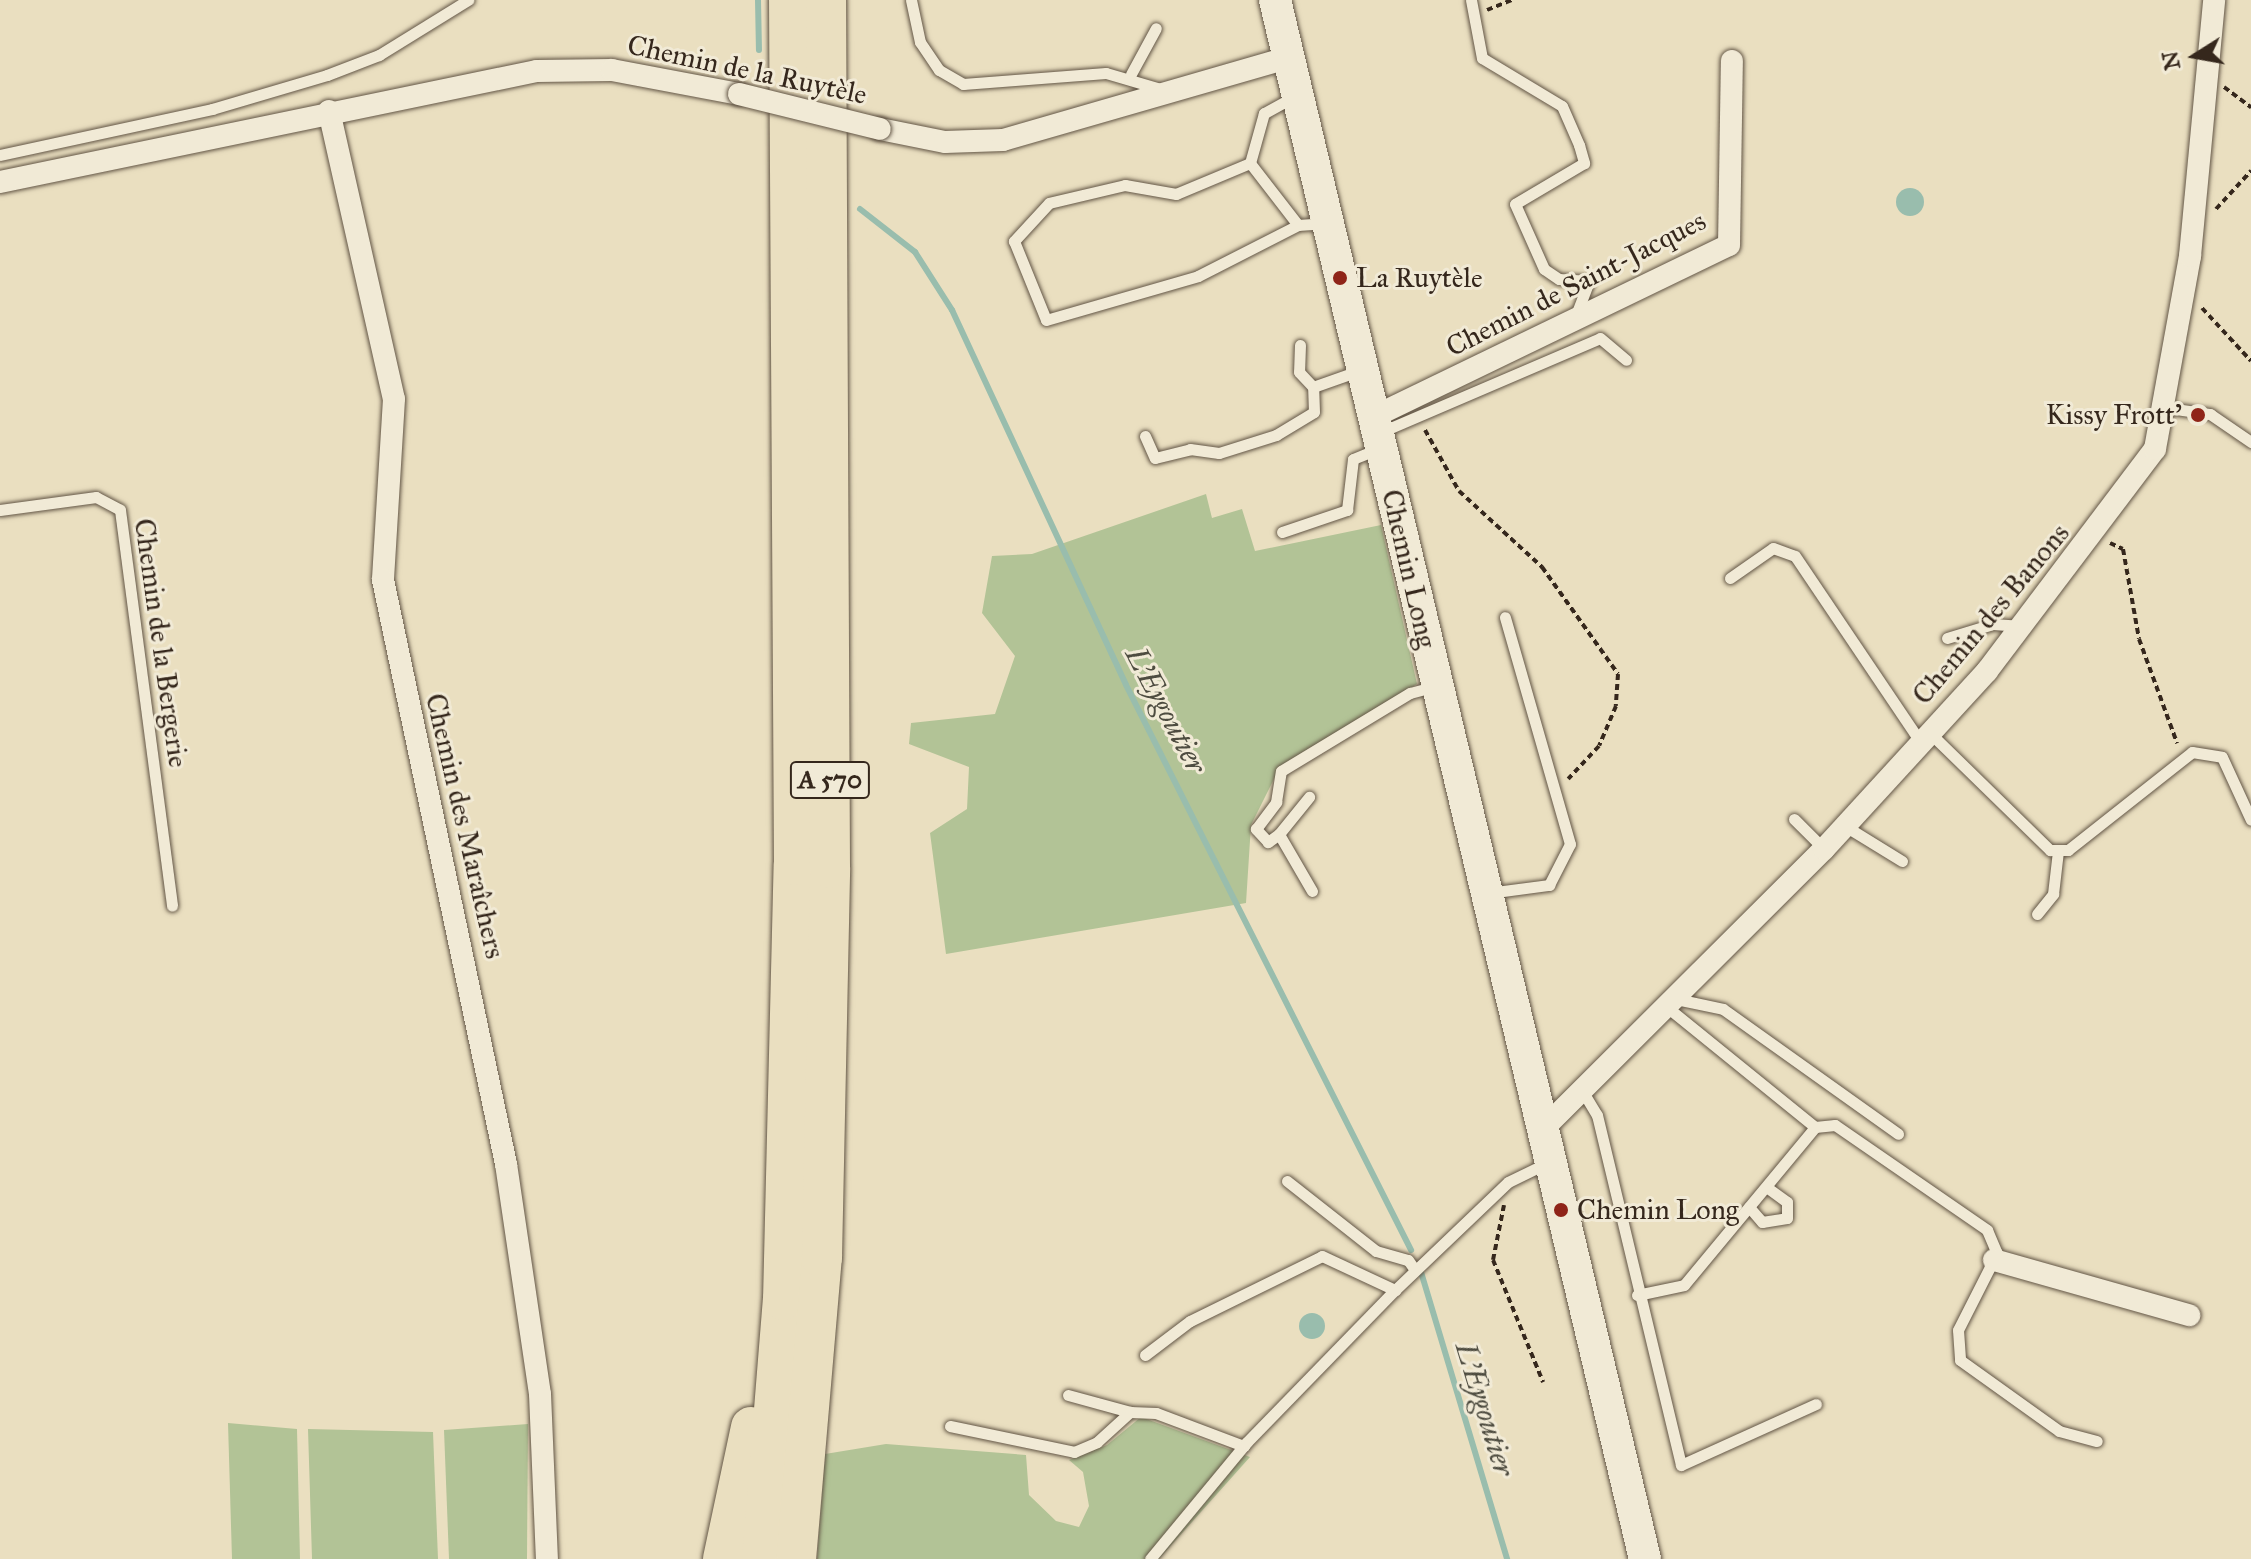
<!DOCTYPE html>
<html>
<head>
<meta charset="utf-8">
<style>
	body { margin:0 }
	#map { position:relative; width:2251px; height:1559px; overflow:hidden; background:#eadfc0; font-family:"IM FELL Great Primer",serif }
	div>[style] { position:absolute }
	.green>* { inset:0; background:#b2c396 }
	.water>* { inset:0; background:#99bdad }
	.round { border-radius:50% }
	.stream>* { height:6px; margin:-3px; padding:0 3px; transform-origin:3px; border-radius:3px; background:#99bdad }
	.path>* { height:4px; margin-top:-2px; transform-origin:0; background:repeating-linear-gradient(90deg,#35271c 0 6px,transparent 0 10px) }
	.roads { filter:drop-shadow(0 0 2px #625545) drop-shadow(0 0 2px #625545) }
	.lane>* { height:11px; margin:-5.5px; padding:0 5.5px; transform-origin:5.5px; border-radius:5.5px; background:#f1ead6 }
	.street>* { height:22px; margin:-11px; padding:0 11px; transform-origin:11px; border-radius:11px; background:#f1ead6 }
	.secondary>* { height:32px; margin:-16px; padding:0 16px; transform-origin:16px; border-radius:16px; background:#f1ead6 }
	.highway>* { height:40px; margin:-20px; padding:0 20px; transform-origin:20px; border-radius:20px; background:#eadfc0 }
	.bridges { filter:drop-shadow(0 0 2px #625545) drop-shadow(0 0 2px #625545) }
	.street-bridge>* { height:22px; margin:-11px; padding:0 11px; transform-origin:11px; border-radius:11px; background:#f1ead6 }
	.dots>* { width:22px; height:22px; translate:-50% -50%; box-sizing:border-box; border:4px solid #f1ead6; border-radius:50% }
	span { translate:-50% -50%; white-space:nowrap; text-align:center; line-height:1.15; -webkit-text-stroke:6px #f1ead6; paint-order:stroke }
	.shield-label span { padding:2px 6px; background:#f1ead6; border:2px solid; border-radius:6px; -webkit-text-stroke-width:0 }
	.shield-label { font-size:26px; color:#35271c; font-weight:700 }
	.street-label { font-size:28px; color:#35271c }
	.poi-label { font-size:28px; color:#35271c }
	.left { translate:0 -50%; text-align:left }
	.right { translate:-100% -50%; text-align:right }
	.water-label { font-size:30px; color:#4e4c40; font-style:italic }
	.north { position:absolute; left:2155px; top:16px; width:80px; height:80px; -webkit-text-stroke:6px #f1ead6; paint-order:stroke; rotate:259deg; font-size:22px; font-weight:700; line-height:32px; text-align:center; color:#35271c }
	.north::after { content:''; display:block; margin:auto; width:28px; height:36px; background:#35271c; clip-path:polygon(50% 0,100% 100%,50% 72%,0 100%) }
</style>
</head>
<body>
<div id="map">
	<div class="green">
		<i style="clip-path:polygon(1206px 494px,1212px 518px,1242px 509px,1255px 551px,1381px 525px,1417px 684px,1280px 767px,1251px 825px,1246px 903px,946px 954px,930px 833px,967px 809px,969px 767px,909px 744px,911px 723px,995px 714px,1015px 656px,982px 613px,992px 556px,1032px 554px)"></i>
		<i style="clip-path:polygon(1141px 1417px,1250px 1457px,1159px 1559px,817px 1559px,825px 1454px,886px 1444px,1026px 1455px,1029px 1495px,1056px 1521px,1079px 1527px,1089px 1506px,1083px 1472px,1069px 1460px,1107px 1445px)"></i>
		<i style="clip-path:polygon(228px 1423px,297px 1429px,300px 1559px,232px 1559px)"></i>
		<i style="clip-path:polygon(528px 1424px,527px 1559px,449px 1559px,444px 1430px)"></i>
		<i style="clip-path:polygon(308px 1429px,433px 1432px,438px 1559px,312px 1559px)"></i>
	</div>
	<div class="water">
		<i class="round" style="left:1896px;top:188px;width:28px;height:28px"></i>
		<i class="round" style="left:1299px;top:1313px;width:26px;height:26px"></i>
	</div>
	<div class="stream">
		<i style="left:758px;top:0;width:50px;rotate:88.9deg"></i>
		<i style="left:860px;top:209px;width:70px;rotate:38deg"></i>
		<i style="left:915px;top:252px;width:69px;rotate:57.5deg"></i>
		<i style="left:952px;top:310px;width:413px;rotate:65.1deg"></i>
		<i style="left:1126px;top:685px;width:633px;rotate:63.23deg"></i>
		<i style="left:1421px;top:1272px;width:300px;rotate:73.3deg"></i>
	</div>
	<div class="path">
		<i style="left:1487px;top:10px;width:27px;rotate:-22deg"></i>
		<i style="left:2224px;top:87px;width:34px;rotate:37deg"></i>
		<i style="left:2216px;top:209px;width:52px;rotate:-47.4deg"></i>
		<i style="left:2202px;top:308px;width:72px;rotate:47.2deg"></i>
		<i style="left:1425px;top:430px;width:70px;rotate:60.9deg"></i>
		<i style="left:1459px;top:491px;width:113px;rotate:42.5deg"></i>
		<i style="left:1542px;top:567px;width:131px;rotate:54.6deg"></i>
		<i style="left:1618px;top:674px;width:32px;rotate:94deg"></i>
		<i style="left:1616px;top:706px;width:43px;rotate:113deg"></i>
		<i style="left:1599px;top:746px;width:45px;rotate:133.2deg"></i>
		<i style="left:2110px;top:543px;width:14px;rotate:25deg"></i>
		<i style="left:2123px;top:549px;width:91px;rotate:79.9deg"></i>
		<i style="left:2139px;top:639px;width:111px;rotate:69.9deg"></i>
		<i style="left:1504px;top:1205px;width:56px;rotate:101.3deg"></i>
		<i style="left:1493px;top:1260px;width:132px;rotate:67.7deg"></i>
	</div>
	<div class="roads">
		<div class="lane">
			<i style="left:911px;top:0;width:43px;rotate:77.9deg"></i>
			<i style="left:920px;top:42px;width:34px;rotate:56deg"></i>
			<i style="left:939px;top:70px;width:28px;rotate:30deg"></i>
			<i style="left:963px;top:84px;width:143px;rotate:-4.4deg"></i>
			<i style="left:1106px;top:73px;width:64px;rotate:16.4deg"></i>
			<i style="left:1471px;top:0;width:59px;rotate:79.3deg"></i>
			<i style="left:1482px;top:58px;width:93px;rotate:31deg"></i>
			<i style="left:1562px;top:106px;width:43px;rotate:66.4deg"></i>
			<i style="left:1579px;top:145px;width:19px;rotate:74deg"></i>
			<i style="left:1584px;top:163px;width:80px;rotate:149.3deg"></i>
			<i style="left:1515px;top:204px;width:71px;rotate:66deg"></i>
			<i style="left:1544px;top:269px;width:18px;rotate:34deg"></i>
			<i style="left:1559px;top:279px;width:30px;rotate:4deg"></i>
			<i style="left:1589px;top:281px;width:39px;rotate:111deg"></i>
			<i style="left:1131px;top:74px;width:52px;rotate:-61.5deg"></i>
			<i style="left:1297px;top:95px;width:38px;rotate:151deg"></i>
			<i style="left:1264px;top:113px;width:52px;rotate:105.6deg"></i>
			<i style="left:1250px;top:163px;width:78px;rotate:52.3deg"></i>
			<i style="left:1298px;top:225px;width:29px;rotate:-4deg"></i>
			<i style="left:0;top:155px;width:217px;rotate:-12.2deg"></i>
			<i style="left:212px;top:109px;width:120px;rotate:-16.5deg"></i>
			<i style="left:327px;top:75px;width:56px;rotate:-21deg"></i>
			<i style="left:379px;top:55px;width:105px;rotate:-31.7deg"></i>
			<i style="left:1250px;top:163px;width:80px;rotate:157.3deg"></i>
			<i style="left:1176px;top:194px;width:52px;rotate:-170deg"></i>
			<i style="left:1125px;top:185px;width:78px;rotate:166.7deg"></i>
			<i style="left:1049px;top:203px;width:52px;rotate:132.6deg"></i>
			<i style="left:1014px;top:241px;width:85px;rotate:67.9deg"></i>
			<i style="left:1046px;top:320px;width:158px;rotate:-16.1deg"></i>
			<i style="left:1198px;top:276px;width:112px;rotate:-27deg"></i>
			<i style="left:1300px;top:345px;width:27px;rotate:92deg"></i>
			<i style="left:1299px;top:372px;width:21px;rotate:47deg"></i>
			<i style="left:2162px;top:407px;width:49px;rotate:8.3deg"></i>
			<i style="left:2210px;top:414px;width:50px;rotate:34.3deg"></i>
			<i style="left:1381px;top:432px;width:238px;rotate:-23.2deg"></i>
			<i style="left:1600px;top:338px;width:34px;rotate:40deg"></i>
			<i style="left:1145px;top:436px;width:24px;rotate:66deg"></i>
			<i style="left:1155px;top:458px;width:36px;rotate:-14deg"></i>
			<i style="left:1190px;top:449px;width:29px;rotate:8deg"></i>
			<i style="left:1219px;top:453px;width:60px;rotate:-17.5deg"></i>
			<i style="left:1276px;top:435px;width:44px;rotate:-31.2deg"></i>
			<i style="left:1314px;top:412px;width:25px;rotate:-92deg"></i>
			<i style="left:1313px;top:387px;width:51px;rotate:-19.5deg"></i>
			<i style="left:0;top:510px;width:97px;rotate:-7.7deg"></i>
			<i style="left:96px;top:497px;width:27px;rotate:28deg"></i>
			<i style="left:120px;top:510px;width:399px;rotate:82.5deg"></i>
			<i style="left:1282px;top:532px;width:69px;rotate:-18.7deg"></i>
			<i style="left:1347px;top:510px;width:51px;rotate:-83.3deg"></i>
			<i style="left:1353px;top:459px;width:29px;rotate:-22deg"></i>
			<i style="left:1730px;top:578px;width:52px;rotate:-34.9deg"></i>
			<i style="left:1773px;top:548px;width:23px;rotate:20deg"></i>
			<i style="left:1795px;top:556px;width:225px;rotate:56deg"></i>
			<i style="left:1947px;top:638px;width:48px;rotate:-16.9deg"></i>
			<i style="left:1993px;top:624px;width:29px;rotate:4deg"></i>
			<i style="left:1930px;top:733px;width:168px;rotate:44.3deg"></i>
			<i style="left:2050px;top:850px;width:18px"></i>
			<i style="left:2068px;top:850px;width:158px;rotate:-38.3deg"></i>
			<i style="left:2192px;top:752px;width:30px;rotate:9deg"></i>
			<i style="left:2222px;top:757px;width:69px;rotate:65.3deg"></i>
			<i style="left:1794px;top:819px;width:42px;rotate:45deg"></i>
			<i style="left:1845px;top:826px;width:67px;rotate:31.6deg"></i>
			<i style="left:1279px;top:834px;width:48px;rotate:-51deg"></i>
			<i style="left:1312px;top:891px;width:66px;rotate:-120.1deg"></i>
			<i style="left:1279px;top:834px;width:14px;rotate:144deg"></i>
			<i style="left:1268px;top:842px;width:18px;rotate:-133deg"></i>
			<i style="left:1256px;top:829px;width:34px;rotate:-53deg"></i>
			<i style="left:1276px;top:802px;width:31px;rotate:-81deg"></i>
			<i style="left:1281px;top:771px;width:151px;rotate:-31.2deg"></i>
			<i style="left:1410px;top:693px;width:28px;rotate:-15deg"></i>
			<i style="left:1488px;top:893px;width:62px;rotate:-7.5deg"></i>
			<i style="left:1549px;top:885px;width:46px;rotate:-62.9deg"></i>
			<i style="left:1570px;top:844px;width:236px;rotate:-106deg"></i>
			<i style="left:2037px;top:914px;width:26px;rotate:-51deg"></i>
			<i style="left:2053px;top:894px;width:43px;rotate:-83.4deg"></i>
			<i style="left:1676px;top:999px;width:48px;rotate:12deg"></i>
			<i style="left:1723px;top:1009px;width:215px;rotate:35.5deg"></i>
			<i style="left:1583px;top:1092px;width:27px;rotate:59deg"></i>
			<i style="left:1597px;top:1115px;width:360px;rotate:76.5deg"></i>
			<i style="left:1681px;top:1465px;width:148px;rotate:-24.3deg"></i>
			<i style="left:1815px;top:1127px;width:20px;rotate:-6deg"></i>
			<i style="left:1835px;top:1125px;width:185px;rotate:34.6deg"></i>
			<i style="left:1987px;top:1230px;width:25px;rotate:67deg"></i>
			<i style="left:1997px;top:1253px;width:86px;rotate:116.9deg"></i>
			<i style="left:1958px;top:1330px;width:30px;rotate:86deg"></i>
			<i style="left:1960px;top:1360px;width:122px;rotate:35.6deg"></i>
			<i style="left:2059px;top:1431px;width:39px;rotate:15deg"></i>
			<i style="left:1287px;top:1181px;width:113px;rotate:38.2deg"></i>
			<i style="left:1376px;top:1251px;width:33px;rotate:16deg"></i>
			<i style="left:1408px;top:1260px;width:12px;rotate:55deg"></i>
			<i style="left:1749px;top:1207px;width:20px;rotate:49deg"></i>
			<i style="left:1762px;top:1222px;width:25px;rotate:-9deg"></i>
			<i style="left:1787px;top:1218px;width:16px;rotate:-90deg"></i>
			<i style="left:1787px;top:1202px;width:24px;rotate:-144deg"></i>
			<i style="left:1637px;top:1295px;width:48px;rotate:-12deg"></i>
			<i style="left:1684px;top:1285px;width:205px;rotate:-50.3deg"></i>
			<i style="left:1815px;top:1127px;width:189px;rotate:-141deg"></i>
			<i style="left:1145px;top:1355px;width:56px;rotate:-37.1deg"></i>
			<i style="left:1190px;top:1321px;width:147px;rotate:-26.2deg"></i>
			<i style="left:1322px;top:1256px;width:81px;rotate:25deg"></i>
			<i style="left:1068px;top:1395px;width:64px;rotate:15.3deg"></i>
			<i style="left:950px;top:1426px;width:127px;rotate:11.8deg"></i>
			<i style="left:1074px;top:1452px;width:25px;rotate:-23deg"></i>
			<i style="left:1097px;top:1442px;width:45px;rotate:-42.3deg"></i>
			<i style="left:1130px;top:1412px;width:26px;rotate:2deg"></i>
			<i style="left:1156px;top:1413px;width:94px;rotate:20.6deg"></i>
			<i style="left:1150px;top:1559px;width:151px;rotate:-50.4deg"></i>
			<i style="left:1246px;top:1443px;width:214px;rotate:-45.8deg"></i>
			<i style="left:1395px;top:1290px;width:156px;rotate:-43.7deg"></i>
			<i style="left:1508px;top:1182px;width:46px;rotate:-26deg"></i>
		</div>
		<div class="street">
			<i style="left:329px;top:111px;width:295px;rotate:77.3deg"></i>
			<i style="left:394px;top:399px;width:181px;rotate:93.5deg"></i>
			<i style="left:383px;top:580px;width:597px;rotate:78.11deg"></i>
			<i style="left:506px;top:1164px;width:232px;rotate:81.6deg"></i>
			<i style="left:540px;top:1394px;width:165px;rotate:87.6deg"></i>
			<i style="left:880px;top:129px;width:66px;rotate:11.3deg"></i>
			<i style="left:945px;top:142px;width:58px;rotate:-2deg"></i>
			<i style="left:1003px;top:140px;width:297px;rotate:-16.1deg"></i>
			<i style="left:0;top:182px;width:548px;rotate:-11.68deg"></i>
			<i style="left:537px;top:71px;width:75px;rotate:-0.8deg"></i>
			<i style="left:612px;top:70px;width:129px;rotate:10.7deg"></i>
			<i style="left:1373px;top:417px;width:395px;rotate:-25.8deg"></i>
			<i style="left:1729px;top:245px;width:184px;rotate:-89.1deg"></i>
			<i style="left:1542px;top:1130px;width:398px;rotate:-44.9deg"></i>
			<i style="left:1824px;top:849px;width:241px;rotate:-47.5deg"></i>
			<i style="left:1987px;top:671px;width:278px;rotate:-52.9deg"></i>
			<i style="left:2155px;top:449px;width:196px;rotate:-79.7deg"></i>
			<i style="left:2190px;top:256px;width:257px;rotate:-84.6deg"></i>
			<i style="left:1994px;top:1260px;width:203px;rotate:15.8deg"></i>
		</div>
		<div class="secondary">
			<i style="left:1275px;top:0;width:1602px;rotate:76.65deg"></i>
		</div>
		<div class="highway">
			<i style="left:723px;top:1559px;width:135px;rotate:-78deg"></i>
			<i style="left:762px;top:1559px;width:260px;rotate:-85.4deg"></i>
			<i style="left:783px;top:1300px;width:435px;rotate:-88.6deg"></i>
			<i style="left:794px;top:865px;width:865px;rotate:-90.33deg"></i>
			<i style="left:796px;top:1559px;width:302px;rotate:-85.1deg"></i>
			<i style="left:822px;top:1258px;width:390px;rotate:-88.8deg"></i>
			<i style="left:830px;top:868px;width:868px;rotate:-90.26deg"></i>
		</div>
	</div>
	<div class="bridges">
		<div class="street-bridge">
			<i style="left:739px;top:94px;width:145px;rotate:13.9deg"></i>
		</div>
	</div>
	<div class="dots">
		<i style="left:1340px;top:278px;background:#8f2418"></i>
		<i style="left:2198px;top:415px;background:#8f2418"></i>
		<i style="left:1561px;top:1210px;background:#8f2418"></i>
	</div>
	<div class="shield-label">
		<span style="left:830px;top:780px">A 570</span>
	</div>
	<div class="street-label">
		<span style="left:747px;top:70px;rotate:12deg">Chemin de la Ruytèle</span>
		<span style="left:1576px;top:284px;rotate:-27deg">Chemin de Saint-Jacques</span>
		<span style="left:1409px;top:569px;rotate:77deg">Chemin Long</span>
		<span style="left:1991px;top:614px;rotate:-50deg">Chemin des Banons</span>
		<span style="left:161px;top:643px;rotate:82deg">Chemin de la Bergerie</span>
		<span style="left:465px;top:826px;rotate:77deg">Chemin des Maraîchers</span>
	</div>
	<div class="poi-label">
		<span class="left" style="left:1356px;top:278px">La Ruytèle</span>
		<span class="right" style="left:2182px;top:415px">Kissy Frott'</span>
		<span class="left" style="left:1577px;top:1210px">Chemin Long</span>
	</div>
	<div class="water-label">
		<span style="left:1166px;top:710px;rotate:62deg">L'Eygoutier</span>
		<span style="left:1485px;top:1409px;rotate:73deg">L'Eygoutier</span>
	</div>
	<div class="north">N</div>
</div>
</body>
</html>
